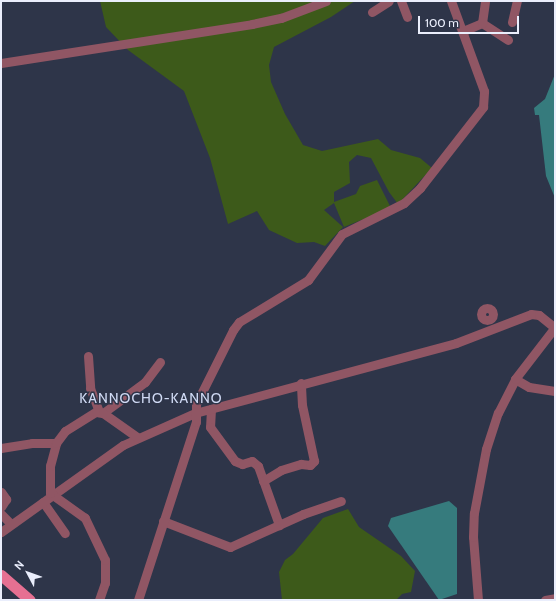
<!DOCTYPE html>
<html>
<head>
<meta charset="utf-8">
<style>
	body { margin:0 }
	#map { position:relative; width:556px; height:601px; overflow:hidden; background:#2e3549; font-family:Cabin,sans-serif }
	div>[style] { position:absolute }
	.green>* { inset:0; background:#3d5a1a }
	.water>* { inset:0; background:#367b7d }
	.minor>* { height:9px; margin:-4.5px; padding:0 4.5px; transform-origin:4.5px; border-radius:4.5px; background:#905664 }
	.minor>.ring { margin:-4.5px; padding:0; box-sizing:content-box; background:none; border:9px solid #905664; border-radius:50% }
	.major>* { height:11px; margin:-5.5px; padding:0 5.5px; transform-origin:5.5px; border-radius:5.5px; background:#e67092 }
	span { translate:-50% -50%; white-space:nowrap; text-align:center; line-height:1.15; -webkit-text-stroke:3px #2e3549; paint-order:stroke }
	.quarter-label { font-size:14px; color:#d0daf4; letter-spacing:1px }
	.frame { position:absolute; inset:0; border:2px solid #eaeefc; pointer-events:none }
	.north { position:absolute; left:8px; top:553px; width:40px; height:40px; -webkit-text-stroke:3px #2e3549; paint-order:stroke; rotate:311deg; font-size:11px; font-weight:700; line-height:16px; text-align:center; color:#eaeefc }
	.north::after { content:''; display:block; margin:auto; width:14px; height:18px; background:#eaeefc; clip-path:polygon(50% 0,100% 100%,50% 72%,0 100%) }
	.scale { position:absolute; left:418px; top:16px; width:101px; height:18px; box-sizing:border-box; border:2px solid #eaeefc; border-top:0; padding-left:5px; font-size:12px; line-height:14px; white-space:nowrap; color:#eaeefc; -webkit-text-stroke:3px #2e3549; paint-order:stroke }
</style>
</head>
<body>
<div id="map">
	<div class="green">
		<i style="clip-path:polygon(100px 1px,355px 1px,331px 17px,274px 47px,269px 65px,271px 82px,285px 114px,303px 145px,322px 151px,378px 139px,391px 150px,420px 158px,432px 168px,398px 204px,389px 192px,371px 158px,357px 155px,349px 162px,350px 183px,334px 192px,334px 202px,356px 194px,360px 186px,377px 180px,391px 208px,344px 227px,334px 203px,324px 210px,343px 227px,325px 246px,314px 242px,297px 243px,269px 230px,257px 211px,228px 224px,210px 158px,184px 91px,128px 50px,106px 27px)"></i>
		<i style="clip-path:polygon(348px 509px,359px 527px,401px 556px,415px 571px,411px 592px,402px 594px,396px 600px,282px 600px,279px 572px,285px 560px,293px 554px,323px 518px)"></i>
	</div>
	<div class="water">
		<i style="clip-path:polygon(555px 74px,555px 198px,546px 176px,539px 115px,535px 115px,534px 108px,545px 99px)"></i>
		<i style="clip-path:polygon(449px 501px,457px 508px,457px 594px,439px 600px,388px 526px,391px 518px)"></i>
	</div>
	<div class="minor">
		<i style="left:401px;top:1px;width:17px;rotate:69deg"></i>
		<i style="left:372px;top:12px;width:20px;rotate:-33deg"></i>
		<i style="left:512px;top:22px;width:22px;rotate:-77deg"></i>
		<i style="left:482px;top:23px;width:31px;rotate:33deg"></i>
		<i style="left:463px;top:31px;width:21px;rotate:-23deg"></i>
		<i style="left:482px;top:23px;width:22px;rotate:-82deg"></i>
		<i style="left:1px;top:63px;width:254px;rotate:-8.8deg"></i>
		<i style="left:252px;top:24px;width:30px;rotate:-12deg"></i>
		<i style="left:281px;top:18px;width:48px;rotate:-20.7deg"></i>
		<i class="ring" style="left:481px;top:308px;width:3px;height:3px"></i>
		<i style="left:88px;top:356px;width:32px;rotate:86deg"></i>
		<i style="left:90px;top:388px;width:26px;rotate:69deg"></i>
		<i style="left:515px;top:379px;width:16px;rotate:30deg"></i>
		<i style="left:529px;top:387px;width:26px;rotate:9deg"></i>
		<i style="left:211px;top:409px;width:18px;rotate:93deg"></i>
		<i style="left:210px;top:427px;width:42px;rotate:53.7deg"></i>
		<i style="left:235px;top:461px;width:8px;rotate:23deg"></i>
		<i style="left:242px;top:464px;width:10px;rotate:-17deg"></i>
		<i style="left:252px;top:461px;width:8px;rotate:40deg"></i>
		<i style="left:258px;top:466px;width:63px;rotate:70.4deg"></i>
		<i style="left:103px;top:413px;width:52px;rotate:-36.4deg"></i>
		<i style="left:145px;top:382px;width:25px;rotate:-53deg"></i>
		<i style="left:1px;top:448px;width:31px;rotate:-9deg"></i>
		<i style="left:32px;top:443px;width:24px"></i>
		<i style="left:263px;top:481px;width:21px;rotate:-31deg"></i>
		<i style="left:281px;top:470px;width:21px;rotate:-17deg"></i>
		<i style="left:301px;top:464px;width:9px;rotate:6deg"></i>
		<i style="left:310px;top:465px;width:6px;rotate:-45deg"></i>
		<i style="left:314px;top:461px;width:57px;rotate:-102.1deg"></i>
		<i style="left:302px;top:405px;width:22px;rotate:-93deg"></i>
		<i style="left:1px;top:492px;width:9px;rotate:54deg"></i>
		<i style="left:6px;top:499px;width:9px;rotate:122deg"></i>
		<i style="left:43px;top:502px;width:38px;rotate:55deg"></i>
		<i style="left:1px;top:514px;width:14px;rotate:45deg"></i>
		<i style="left:163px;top:521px;width:72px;rotate:21.2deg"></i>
		<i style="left:230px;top:547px;width:80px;rotate:-24.3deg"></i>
		<i style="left:303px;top:514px;width:40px;rotate:-18.9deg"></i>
		<i style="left:1px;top:532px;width:150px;rotate:-35.5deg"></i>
		<i style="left:123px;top:445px;width:79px;rotate:-24deg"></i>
		<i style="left:195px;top:413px;width:270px;rotate:-15deg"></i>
		<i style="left:456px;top:343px;width:80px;rotate:-21.1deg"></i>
		<i style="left:531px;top:314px;width:8px;rotate:7deg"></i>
		<i style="left:539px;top:315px;width:19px;rotate:39deg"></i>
		<i style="left:99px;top:600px;width:18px;rotate:-71deg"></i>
		<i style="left:105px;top:583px;width:23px;rotate:-90deg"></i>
		<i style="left:105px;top:560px;width:47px;rotate:-115.5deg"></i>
		<i style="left:85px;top:518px;width:43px;rotate:-144.5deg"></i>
		<i style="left:50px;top:493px;width:27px;rotate:-90deg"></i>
		<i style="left:50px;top:466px;width:24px;rotate:-75deg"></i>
		<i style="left:56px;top:443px;width:15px;rotate:-53deg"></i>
		<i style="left:65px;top:431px;width:36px;rotate:-32deg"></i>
		<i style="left:96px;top:412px;width:7px;rotate:8deg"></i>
		<i style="left:103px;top:413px;width:42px;rotate:35.2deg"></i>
		<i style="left:138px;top:600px;width:187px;rotate:-72deg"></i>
		<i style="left:196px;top:422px;width:18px;rotate:-90deg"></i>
		<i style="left:196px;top:404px;width:83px;rotate:-63.4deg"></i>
		<i style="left:233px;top:330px;width:10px;rotate:-53deg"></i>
		<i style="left:239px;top:322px;width:81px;rotate:-31.3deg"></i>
		<i style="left:308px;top:280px;width:57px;rotate:-53.5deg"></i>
		<i style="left:342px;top:234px;width:69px;rotate:-26.6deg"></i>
		<i style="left:404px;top:203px;width:22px;rotate:-43deg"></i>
		<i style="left:420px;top:188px;width:103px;rotate:-52.1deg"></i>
		<i style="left:483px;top:107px;width:16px;rotate:-86deg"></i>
		<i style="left:484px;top:91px;width:96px;rotate:-110.1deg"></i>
		<i style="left:478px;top:600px;width:63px;rotate:-94.5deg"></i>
		<i style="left:473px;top:537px;width:24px;rotate:-88deg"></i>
		<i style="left:474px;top:513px;width:65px;rotate:-79.4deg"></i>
		<i style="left:486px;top:449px;width:38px;rotate:-72deg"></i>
		<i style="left:498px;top:413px;width:38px;rotate:-63deg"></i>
		<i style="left:515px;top:379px;width:66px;rotate:-52.4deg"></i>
		<i style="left:545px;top:600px;width:10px;rotate:-11deg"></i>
	</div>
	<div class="major">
		<i style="left:1px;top:575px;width:38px;rotate:41deg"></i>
	</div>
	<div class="quarter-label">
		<span style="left:151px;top:398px">KANNOCHO-KANNO</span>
	</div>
	<div class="frame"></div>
	<div class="north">N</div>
	<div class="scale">100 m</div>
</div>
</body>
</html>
